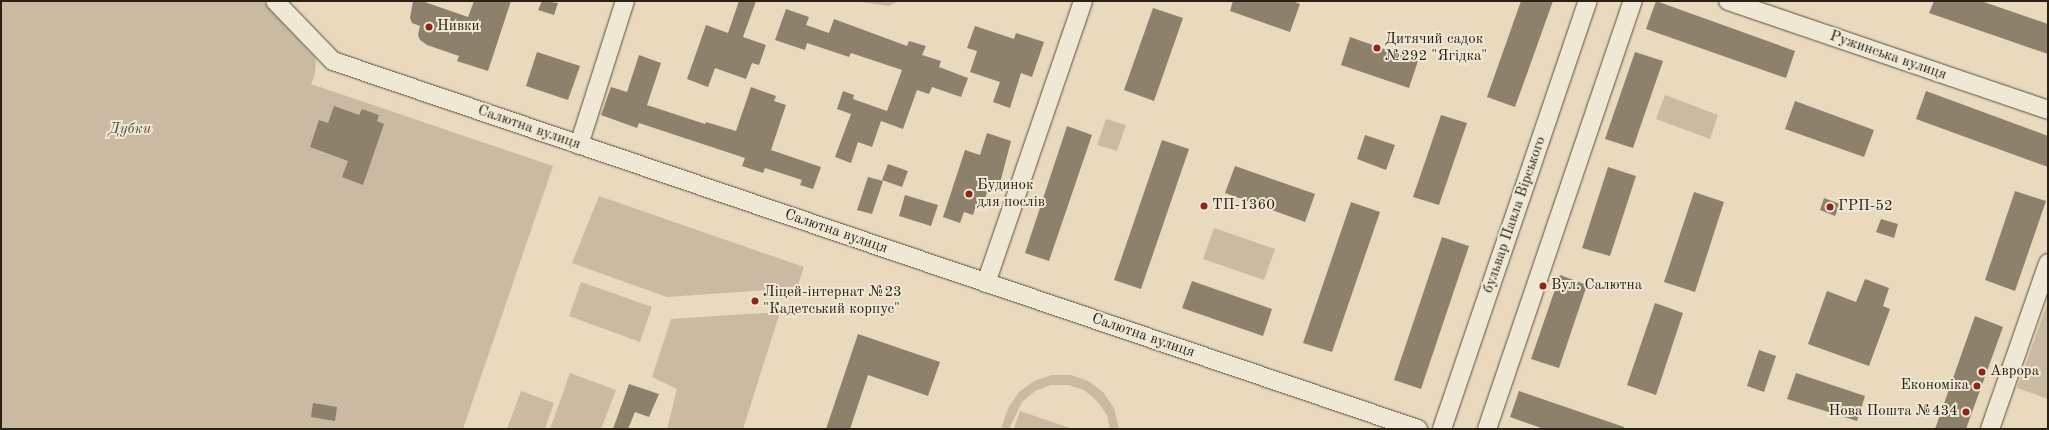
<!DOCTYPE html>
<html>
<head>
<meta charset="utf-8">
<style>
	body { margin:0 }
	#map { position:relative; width:2049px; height:430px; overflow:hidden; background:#e9dabe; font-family:"Old Standard TT",serif }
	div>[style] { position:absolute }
	.green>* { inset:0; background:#c9baa1 }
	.building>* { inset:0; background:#8d816c }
	.roads { filter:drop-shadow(0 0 1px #5a4e3e) drop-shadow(0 0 1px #5a4e3e) }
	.minor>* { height:18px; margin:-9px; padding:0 9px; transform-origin:9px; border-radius:9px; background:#f1e7d5 }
	.dots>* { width:11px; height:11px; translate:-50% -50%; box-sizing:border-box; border:2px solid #f1e7d5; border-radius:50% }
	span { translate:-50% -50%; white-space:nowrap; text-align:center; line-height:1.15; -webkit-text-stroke:4px #f1e7d5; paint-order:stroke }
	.poi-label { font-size:15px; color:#2a2013 }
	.left { translate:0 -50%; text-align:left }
	.right { translate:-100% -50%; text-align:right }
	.street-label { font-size:15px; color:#2a2013 }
	.park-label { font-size:15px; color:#5a4e3e; font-style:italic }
	.frame { position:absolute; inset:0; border:2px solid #2a2013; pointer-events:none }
</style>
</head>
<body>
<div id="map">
	<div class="green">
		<i style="clip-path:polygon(1px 1px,262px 1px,316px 59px,315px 74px,311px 84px,553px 166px,463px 429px,1px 429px)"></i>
		<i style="clip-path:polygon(853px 1px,899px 1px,889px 6px)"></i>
		<i style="clip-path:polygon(1665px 95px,1718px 115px,1710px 139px,1656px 119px)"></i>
		<i style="clip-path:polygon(1106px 119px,1126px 125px,1117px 151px,1097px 145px)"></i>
		<i style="clip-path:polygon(599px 196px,804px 267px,797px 288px,667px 297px,572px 263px)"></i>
		<i style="clip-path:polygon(1214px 228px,1275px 249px,1264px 280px,1203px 259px)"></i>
		<i style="clip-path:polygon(581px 282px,652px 307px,640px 342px,569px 316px)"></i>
		<i style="clip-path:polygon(2048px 301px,2048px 399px,2017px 388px)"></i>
		<i style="clip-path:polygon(780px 312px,743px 429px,667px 429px,677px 389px,652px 377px,671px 319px)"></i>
		<i style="clip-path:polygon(570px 373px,616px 390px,601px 429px,550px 429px)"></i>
		<i style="clip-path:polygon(1052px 375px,1071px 375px,1088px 381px,1103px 392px,1114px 408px,1119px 429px,1110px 429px,1107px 415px,1097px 401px,1084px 390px,1068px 385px,1051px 385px,1035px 391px,1022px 402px,1009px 429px,1001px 429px,1008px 408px,1019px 392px,1034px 381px)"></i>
		<i style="clip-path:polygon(521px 391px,554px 403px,545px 429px,507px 429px)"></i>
		<i style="clip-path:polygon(1020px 411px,1073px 429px,1014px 429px)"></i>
	</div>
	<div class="building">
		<i style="clip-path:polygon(413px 1px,422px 1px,468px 17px,474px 1px,511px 1px,488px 71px,457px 61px,459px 56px,427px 45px,420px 40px,418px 35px,420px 26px,412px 23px,410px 18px)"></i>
		<i style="clip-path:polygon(542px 1px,558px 3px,554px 15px,538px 10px)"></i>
		<i style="clip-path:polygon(739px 1px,756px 1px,743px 37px,766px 45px,759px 65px,752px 63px,746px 79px,715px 68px,708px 87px,687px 79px,706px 25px,728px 33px)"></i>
		<i style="clip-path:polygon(1233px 1px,1293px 1px,1300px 4px,1290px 32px,1230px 11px)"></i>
		<i style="clip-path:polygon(1521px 1px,1553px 1px,1515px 107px,1487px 97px)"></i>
		<i style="clip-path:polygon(1656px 1px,1795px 51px,1786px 78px,1646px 29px)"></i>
		<i style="clip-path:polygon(1934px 1px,1981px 1px,2048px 24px,2048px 54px,1929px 13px)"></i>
		<i style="clip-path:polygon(1153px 8px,1183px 18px,1154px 101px,1124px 90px)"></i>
		<i style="clip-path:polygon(786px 9px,809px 17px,806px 25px,829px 33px,834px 19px,907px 46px,909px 41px,926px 46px,922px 55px,941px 61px,939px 67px,968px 78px,961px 97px,932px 87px,929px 94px,917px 90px,903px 129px,881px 121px,872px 147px,858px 142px,851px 163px,835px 157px,851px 114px,837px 109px,843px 91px,854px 95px,853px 99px,887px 111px,902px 70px,851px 53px,849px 57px,807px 43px,805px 50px,775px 40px)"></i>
		<i style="clip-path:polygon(975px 26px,1014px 39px,1016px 33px,1044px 42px,1032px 77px,1021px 73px,1010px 108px,993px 102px,1000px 82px,970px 72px,977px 51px,967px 48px)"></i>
		<i style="clip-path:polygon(1350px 37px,1418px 61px,1409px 88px,1341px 65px)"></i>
		<i style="clip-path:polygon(537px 52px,580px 66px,568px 100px,526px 86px)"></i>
		<i style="clip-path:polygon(1635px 52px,1663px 61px,1633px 148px,1605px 139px)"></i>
		<i style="clip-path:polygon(639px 55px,661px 63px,647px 105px,705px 124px,706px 122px,736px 131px,751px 87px,776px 96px,774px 101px,786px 105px,771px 150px,821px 167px,813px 189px,800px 185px,802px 180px,765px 168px,763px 173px,742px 166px,745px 158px,639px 123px,637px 128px,601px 115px,611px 87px,627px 92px)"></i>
		<i style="clip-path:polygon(1926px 91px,2048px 136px,2048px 167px,1916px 119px)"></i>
		<i style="clip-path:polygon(1795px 101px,1874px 130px,1864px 157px,1785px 129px)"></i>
		<i style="clip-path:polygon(334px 106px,359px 115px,362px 109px,379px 115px,377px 121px,384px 124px,363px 185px,342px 177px,348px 161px,310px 147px,319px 120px,328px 123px)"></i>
		<i style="clip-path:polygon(1441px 115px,1467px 123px,1439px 205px,1413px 197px)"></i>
		<i style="clip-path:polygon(1067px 126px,1092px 135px,1049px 261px,1025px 253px)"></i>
		<i style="clip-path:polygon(987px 133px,1011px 141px,1000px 183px,991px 180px,982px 208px,976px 206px,973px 215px,964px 212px,960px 223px,943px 217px,965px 150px,980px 155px)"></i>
		<i style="clip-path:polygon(1365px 135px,1395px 145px,1386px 170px,1357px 159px)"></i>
		<i style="clip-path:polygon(1162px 140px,1189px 149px,1141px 289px,1114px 280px)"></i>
		<i style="clip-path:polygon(888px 164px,908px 171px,902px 187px,882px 180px)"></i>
		<i style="clip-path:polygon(1235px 166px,1315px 194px,1305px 222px,1225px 193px)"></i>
		<i style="clip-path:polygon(1608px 167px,1636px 176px,1610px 256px,1582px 248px)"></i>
		<i style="clip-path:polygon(868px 177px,883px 181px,872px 214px,857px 210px)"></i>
		<i style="clip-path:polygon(2015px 191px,2046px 201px,2015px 291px,1985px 280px)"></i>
		<i style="clip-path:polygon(1694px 192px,1724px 202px,1695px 292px,1664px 282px)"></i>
		<i style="clip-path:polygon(905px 195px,938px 205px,931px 226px,899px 216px)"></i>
		<i style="clip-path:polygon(1824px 198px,1840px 204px,1835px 216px,1820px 210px)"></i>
		<i style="clip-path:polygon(1351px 202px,1380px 212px,1332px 352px,1303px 343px)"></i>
		<i style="clip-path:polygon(1881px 219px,1898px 224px,1894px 238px,1876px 232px)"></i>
		<i style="clip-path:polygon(1442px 237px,1469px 246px,1421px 389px,1394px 380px)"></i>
		<i style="clip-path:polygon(1560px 275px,1587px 285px,1559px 368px,1531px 359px)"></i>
		<i style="clip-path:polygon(1865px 279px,1889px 288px,1883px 306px,1890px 309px,1869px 366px,1808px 344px,1827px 291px,1856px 302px)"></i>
		<i style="clip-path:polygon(1192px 281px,1272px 309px,1263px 336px,1182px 308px)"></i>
		<i style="clip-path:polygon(1655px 303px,1683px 313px,1656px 395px,1627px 385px)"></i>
		<i style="clip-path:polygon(1975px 316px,2003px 327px,1966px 429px,1935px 429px)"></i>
		<i style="clip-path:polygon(858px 334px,940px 362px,928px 396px,868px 375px,850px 429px,826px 429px)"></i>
		<i style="clip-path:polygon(1759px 350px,1776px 356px,1764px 392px,1747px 386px)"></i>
		<i style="clip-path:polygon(1796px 373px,1865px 396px,1857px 421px,1787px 399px)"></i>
		<i style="clip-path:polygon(629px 384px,659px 394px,649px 417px,635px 412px,628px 429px,613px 429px)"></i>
		<i style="clip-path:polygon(1519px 391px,1624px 427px,1624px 429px,1544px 429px,1510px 417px)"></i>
		<i style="clip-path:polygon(313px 403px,337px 407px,335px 421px,311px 417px)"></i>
	</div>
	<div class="roads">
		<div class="minor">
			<i style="left:275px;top:1px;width:83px;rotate:46deg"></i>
			<i style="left:333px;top:61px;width:1146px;rotate:18.74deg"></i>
			<i style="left:1728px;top:1px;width:338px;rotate:18.8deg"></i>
			<i style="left:579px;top:145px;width:151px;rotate:-72.3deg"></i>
			<i style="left:986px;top:283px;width:298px;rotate:-71deg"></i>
			<i style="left:1442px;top:429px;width:452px;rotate:-71.2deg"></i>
			<i style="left:1487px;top:429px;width:452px;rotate:-71.2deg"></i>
			<i style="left:1990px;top:429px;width:176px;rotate:-70.7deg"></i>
		</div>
	</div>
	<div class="dots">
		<i style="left:429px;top:27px;background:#8f2418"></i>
		<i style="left:1377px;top:48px;background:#8f2418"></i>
		<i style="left:969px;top:194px;background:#8f2418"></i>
		<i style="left:1204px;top:206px;background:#8f2418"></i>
		<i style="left:1830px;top:207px;background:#8f2418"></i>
		<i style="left:1543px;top:286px;background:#8f2418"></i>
		<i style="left:755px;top:301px;background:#8f2418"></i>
		<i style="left:1982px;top:372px;background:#8f2418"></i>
		<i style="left:1977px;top:386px;background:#8f2418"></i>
		<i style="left:1966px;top:412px;background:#8f2418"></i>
	</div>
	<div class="poi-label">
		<span class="left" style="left:437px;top:27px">Нивки</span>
		<span class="left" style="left:1385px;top:48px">Дитячий садок<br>№292 "Ягідка"</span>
		<span class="left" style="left:977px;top:194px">Будинок<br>для послів</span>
		<span class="left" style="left:1212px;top:206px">ТП-1360</span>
		<span class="left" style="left:1838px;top:207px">ГРП-52</span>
		<span class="left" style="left:1551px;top:286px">Вул. Салютна</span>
		<span class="left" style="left:763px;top:301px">Ліцей-інтернат №23<br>"Кадетський корпус"</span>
		<span class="left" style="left:1990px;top:372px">Аврора</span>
		<span class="right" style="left:1969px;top:386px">Економіка</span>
		<span class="right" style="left:1958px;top:412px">Нова Пошта №434</span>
	</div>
	<div class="street-label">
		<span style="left:1888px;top:56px;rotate:19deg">Ружинська вулиця</span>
		<span style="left:529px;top:128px;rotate:19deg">Салютна вулиця</span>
		<span style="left:1515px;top:215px;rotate:-71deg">бульвар Павла Вірського</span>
		<span style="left:836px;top:232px;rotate:19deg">Салютна вулиця</span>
		<span style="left:1143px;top:336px;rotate:19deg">Салютна вулиця</span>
	</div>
	<div class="park-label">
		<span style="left:130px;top:130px">Дубки</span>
	</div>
	<div class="frame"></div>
</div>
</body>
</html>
